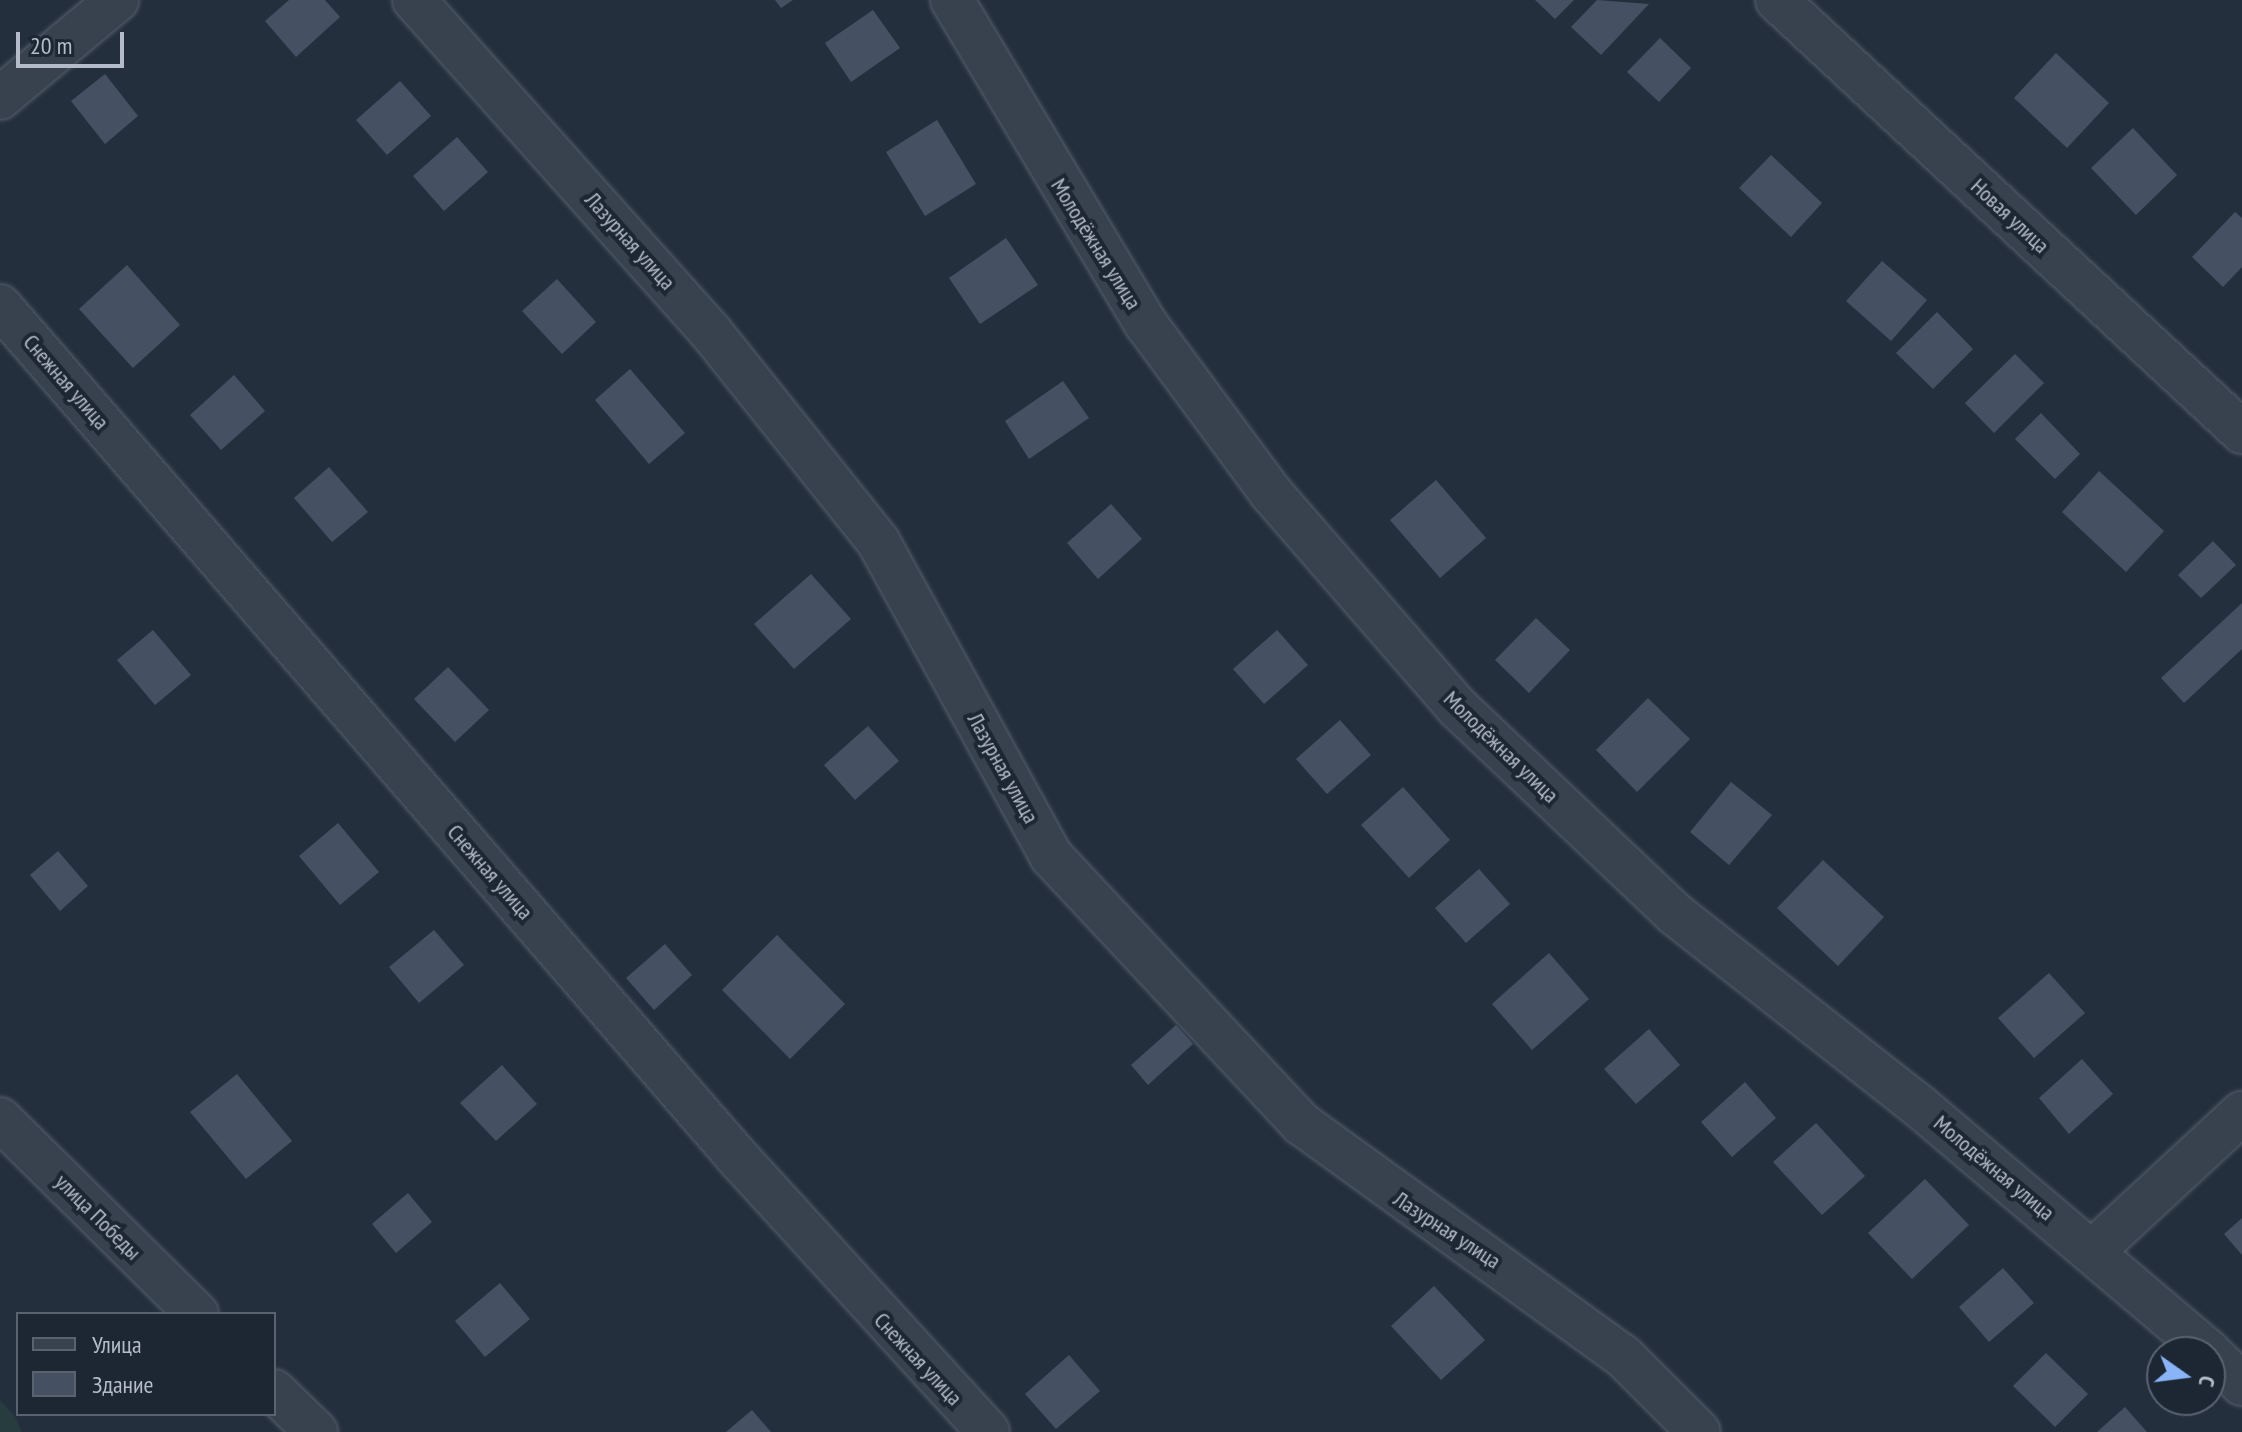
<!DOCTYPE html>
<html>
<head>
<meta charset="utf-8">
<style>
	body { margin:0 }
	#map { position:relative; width:2242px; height:1432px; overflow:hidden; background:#242f3e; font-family:"PT Sans Narrow",sans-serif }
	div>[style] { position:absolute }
	.green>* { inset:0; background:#263c3f }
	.building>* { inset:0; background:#455162 }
	.roads { filter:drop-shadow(0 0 2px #565f6c) drop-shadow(0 0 2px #565f6c) }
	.minor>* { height:42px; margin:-21px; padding:0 21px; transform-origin:21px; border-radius:21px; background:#38414e }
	span { translate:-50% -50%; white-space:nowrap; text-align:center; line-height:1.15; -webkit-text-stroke:8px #1d2633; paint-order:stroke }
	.street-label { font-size:22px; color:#b4bcc9 }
	.legend { position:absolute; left:16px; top:1312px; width:260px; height:104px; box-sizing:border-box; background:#1d2633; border:2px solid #59626f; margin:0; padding:10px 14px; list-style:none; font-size:24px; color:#b4bcc9 }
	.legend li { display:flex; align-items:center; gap:16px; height:40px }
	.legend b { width:40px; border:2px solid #59626f }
	.north { position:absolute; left:2146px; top:1336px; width:80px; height:80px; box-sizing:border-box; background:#1d2633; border:2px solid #59626f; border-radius:50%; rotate:104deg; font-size:22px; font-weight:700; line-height:32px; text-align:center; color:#b4bcc9 }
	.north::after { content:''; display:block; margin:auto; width:28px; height:36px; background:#8ab4f8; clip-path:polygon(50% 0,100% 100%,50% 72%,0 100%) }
	.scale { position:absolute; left:16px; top:32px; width:108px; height:36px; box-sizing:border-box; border:4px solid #b4bcc9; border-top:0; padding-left:10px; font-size:24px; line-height:28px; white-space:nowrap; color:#b4bcc9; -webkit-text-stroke:6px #1d2633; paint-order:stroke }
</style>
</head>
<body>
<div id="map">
	<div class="green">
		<i style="clip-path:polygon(0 1400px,14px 1415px,22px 1432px,0 1432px)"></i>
	</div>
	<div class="building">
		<i style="clip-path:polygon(289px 0,325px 0,340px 17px,296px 57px,265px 21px)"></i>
		<i style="clip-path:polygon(775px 0,793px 0,781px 8px)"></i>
		<i style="clip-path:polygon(1535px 0,1574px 0,1555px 19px)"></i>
		<i style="clip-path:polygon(1597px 0,1649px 4px,1601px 55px,1571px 27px)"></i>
		<i style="clip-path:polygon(873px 10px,900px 48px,851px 82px,825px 43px)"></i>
		<i style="clip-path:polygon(1660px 38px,1691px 68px,1659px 102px,1627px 72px)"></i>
		<i style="clip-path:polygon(2056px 53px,2109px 103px,2067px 148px,2014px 98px)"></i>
		<i style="clip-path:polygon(105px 74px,138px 116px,105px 144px,71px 101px)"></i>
		<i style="clip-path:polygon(400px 81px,431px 116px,387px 155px,356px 120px)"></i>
		<i style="clip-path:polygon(937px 120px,976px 184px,925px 216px,886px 152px)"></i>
		<i style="clip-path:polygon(2133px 128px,2177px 175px,2136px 215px,2091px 168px)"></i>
		<i style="clip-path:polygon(457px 137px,488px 172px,444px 211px,413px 176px)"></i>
		<i style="clip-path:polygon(1771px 155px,1822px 203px,1791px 237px,1739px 188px)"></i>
		<i style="clip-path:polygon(2235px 212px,2242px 218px,2242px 267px,2223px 287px,2192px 257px)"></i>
		<i style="clip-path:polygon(1006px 238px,1038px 285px,980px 324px,949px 278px)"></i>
		<i style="clip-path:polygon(1882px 261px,1927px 300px,1891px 341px,1846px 301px)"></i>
		<i style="clip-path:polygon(127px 265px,180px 325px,133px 368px,79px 309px)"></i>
		<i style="clip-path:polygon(557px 279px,596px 322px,562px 354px,522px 311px)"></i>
		<i style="clip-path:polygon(1937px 312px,1973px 349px,1933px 389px,1896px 353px)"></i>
		<i style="clip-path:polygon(2015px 354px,2044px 383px,1994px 433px,1965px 403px)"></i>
		<i style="clip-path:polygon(630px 369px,685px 433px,649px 464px,595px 400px)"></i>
		<i style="clip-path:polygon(234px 375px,265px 411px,221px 450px,190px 415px)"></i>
		<i style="clip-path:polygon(1063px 381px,1089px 418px,1029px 459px,1005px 421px)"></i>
		<i style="clip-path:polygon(2041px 413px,2080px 454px,2055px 479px,2015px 439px)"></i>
		<i style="clip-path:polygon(329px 467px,368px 512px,332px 542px,294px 498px)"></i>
		<i style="clip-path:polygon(2099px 471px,2164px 531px,2126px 572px,2062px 512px)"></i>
		<i style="clip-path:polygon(1436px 480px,1486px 538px,1440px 578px,1390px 520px)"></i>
		<i style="clip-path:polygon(1111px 504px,1142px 539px,1098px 579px,1067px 543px)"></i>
		<i style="clip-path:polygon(2213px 541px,2236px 565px,2201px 598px,2178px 575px)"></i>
		<i style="clip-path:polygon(811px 574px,851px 619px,794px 669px,754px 624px)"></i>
		<i style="clip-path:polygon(2242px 603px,2242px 649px,2184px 703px,2161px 678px)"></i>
		<i style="clip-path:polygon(1536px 618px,1570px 650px,1529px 693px,1495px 660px)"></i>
		<i style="clip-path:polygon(153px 630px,191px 675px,155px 705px,117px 660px)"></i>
		<i style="clip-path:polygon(1277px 630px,1308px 665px,1264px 704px,1233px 669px)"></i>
		<i style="clip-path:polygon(448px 667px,489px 710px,455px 742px,414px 699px)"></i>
		<i style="clip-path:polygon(1648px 698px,1690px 739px,1637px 792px,1596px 750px)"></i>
		<i style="clip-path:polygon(1340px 720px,1371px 755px,1327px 794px,1296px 759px)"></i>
		<i style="clip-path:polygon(868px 726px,899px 761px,855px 800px,824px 765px)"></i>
		<i style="clip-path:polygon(1731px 782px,1772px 815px,1729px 865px,1690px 832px)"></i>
		<i style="clip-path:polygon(1403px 787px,1450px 840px,1409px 878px,1361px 825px)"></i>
		<i style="clip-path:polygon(338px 823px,379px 872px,340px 905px,299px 856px)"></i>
		<i style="clip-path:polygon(58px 851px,88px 886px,60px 911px,30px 875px)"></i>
		<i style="clip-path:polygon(1823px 860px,1884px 917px,1838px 966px,1777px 908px)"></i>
		<i style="clip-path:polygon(1479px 869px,1510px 904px,1466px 943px,1435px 908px)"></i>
		<i style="clip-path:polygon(434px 930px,464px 965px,419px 1003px,389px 967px)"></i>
		<i style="clip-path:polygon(777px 935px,845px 1004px,790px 1059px,722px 990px)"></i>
		<i style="clip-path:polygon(665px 944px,692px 975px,654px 1010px,626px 978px)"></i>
		<i style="clip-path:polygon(1549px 953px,1589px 999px,1532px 1050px,1492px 1004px)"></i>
		<i style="clip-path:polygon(2049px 973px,2085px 1013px,2034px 1058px,1998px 1018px)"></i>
		<i style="clip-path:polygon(1176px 1025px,1193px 1044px,1148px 1085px,1131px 1065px)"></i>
		<i style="clip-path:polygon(1649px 1029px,1680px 1065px,1636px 1104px,1604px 1069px)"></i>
		<i style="clip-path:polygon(2082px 1059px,2113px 1094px,2069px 1134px,2039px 1098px)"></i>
		<i style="clip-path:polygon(502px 1065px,537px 1104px,496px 1141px,460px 1103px)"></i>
		<i style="clip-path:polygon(237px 1074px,292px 1141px,246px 1179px,190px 1112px)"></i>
		<i style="clip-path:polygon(1745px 1082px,1776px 1118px,1732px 1157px,1701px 1122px)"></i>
		<i style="clip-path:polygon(1816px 1123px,1865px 1176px,1822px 1215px,1773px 1162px)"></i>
		<i style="clip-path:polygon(1925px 1179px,1969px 1225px,1912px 1279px,1868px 1233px)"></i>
		<i style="clip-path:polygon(408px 1193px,432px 1222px,396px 1253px,372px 1224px)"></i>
		<i style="clip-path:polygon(2242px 1218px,2242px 1255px,2224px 1234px)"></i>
		<i style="clip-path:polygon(2003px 1268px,2034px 1303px,1989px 1342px,1959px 1307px)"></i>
		<i style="clip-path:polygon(500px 1283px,530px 1319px,485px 1357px,455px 1321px)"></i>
		<i style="clip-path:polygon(1434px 1286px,1485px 1340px,1441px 1380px,1391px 1326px)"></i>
		<i style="clip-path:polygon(2046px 1353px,2088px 1394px,2055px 1427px,2013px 1386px)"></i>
		<i style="clip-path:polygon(1069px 1355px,1100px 1391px,1056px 1429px,1025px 1394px)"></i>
		<i style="clip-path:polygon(2125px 1407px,2147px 1432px,2097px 1432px)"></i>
		<i style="clip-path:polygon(752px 1410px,771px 1432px,726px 1432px)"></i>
	</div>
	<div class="roads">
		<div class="minor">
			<i style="left:414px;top:0;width:444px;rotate:48.2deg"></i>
			<i style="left:710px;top:331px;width:271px;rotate:51.4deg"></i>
			<i style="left:879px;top:543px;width:357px;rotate:61.2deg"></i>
			<i style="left:1051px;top:856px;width:367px;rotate:46.9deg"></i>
			<i style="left:1302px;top:1124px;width:396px;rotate:35.9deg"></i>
			<i style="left:1623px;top:1356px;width:107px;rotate:45deg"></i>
			<i style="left:952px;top:0;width:378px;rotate:59.1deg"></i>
			<i style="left:1146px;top:324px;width:210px;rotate:53.5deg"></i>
			<i style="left:1271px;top:493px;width:285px;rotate:49deg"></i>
			<i style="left:1458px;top:708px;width:299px;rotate:43.5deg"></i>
			<i style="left:1675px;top:914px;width:309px;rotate:38.2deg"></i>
			<i style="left:1918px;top:1105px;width:382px;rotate:40.3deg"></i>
			<i style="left:1777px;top:0;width:635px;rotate:42.89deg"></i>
			<i style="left:0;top:98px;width:153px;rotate:-39.9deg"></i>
			<i style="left:0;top:306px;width:1129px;rotate:49.1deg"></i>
			<i style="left:739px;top:1159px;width:369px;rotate:47.6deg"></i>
			<i style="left:0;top:1119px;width:277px;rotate:44.7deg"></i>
			<i style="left:2094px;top:1250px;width:202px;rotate:-42.8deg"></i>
			<i style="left:2210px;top:1353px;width:45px;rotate:44.1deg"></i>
			<i style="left:274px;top:1391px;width:59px;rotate:44.3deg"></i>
		</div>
	</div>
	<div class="street-label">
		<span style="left:2010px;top:216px;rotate:43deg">Новая улица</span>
		<span style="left:630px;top:241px;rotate:48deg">Лазурная улица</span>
		<span style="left:1096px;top:244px;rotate:58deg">Молодёжная улица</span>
		<span style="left:66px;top:382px;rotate:49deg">Снежная улица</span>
		<span style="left:1501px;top:747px;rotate:44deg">Молодёжная улица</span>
		<span style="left:1003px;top:768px;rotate:61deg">Лазурная улица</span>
		<span style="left:490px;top:872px;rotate:49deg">Снежная улица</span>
		<span style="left:1994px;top:1168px;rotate:40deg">Молодёжная улица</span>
		<span style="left:98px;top:1217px;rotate:45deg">улица Победы</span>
		<span style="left:1447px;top:1230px;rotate:33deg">Лазурная улица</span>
		<span style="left:918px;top:1359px;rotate:47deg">Снежная улица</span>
	</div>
	<ul class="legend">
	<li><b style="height:10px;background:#38414e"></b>Улица</li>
	<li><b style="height:22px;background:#455162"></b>Здание</li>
	</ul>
	<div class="north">С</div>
	<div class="scale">20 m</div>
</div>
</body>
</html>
